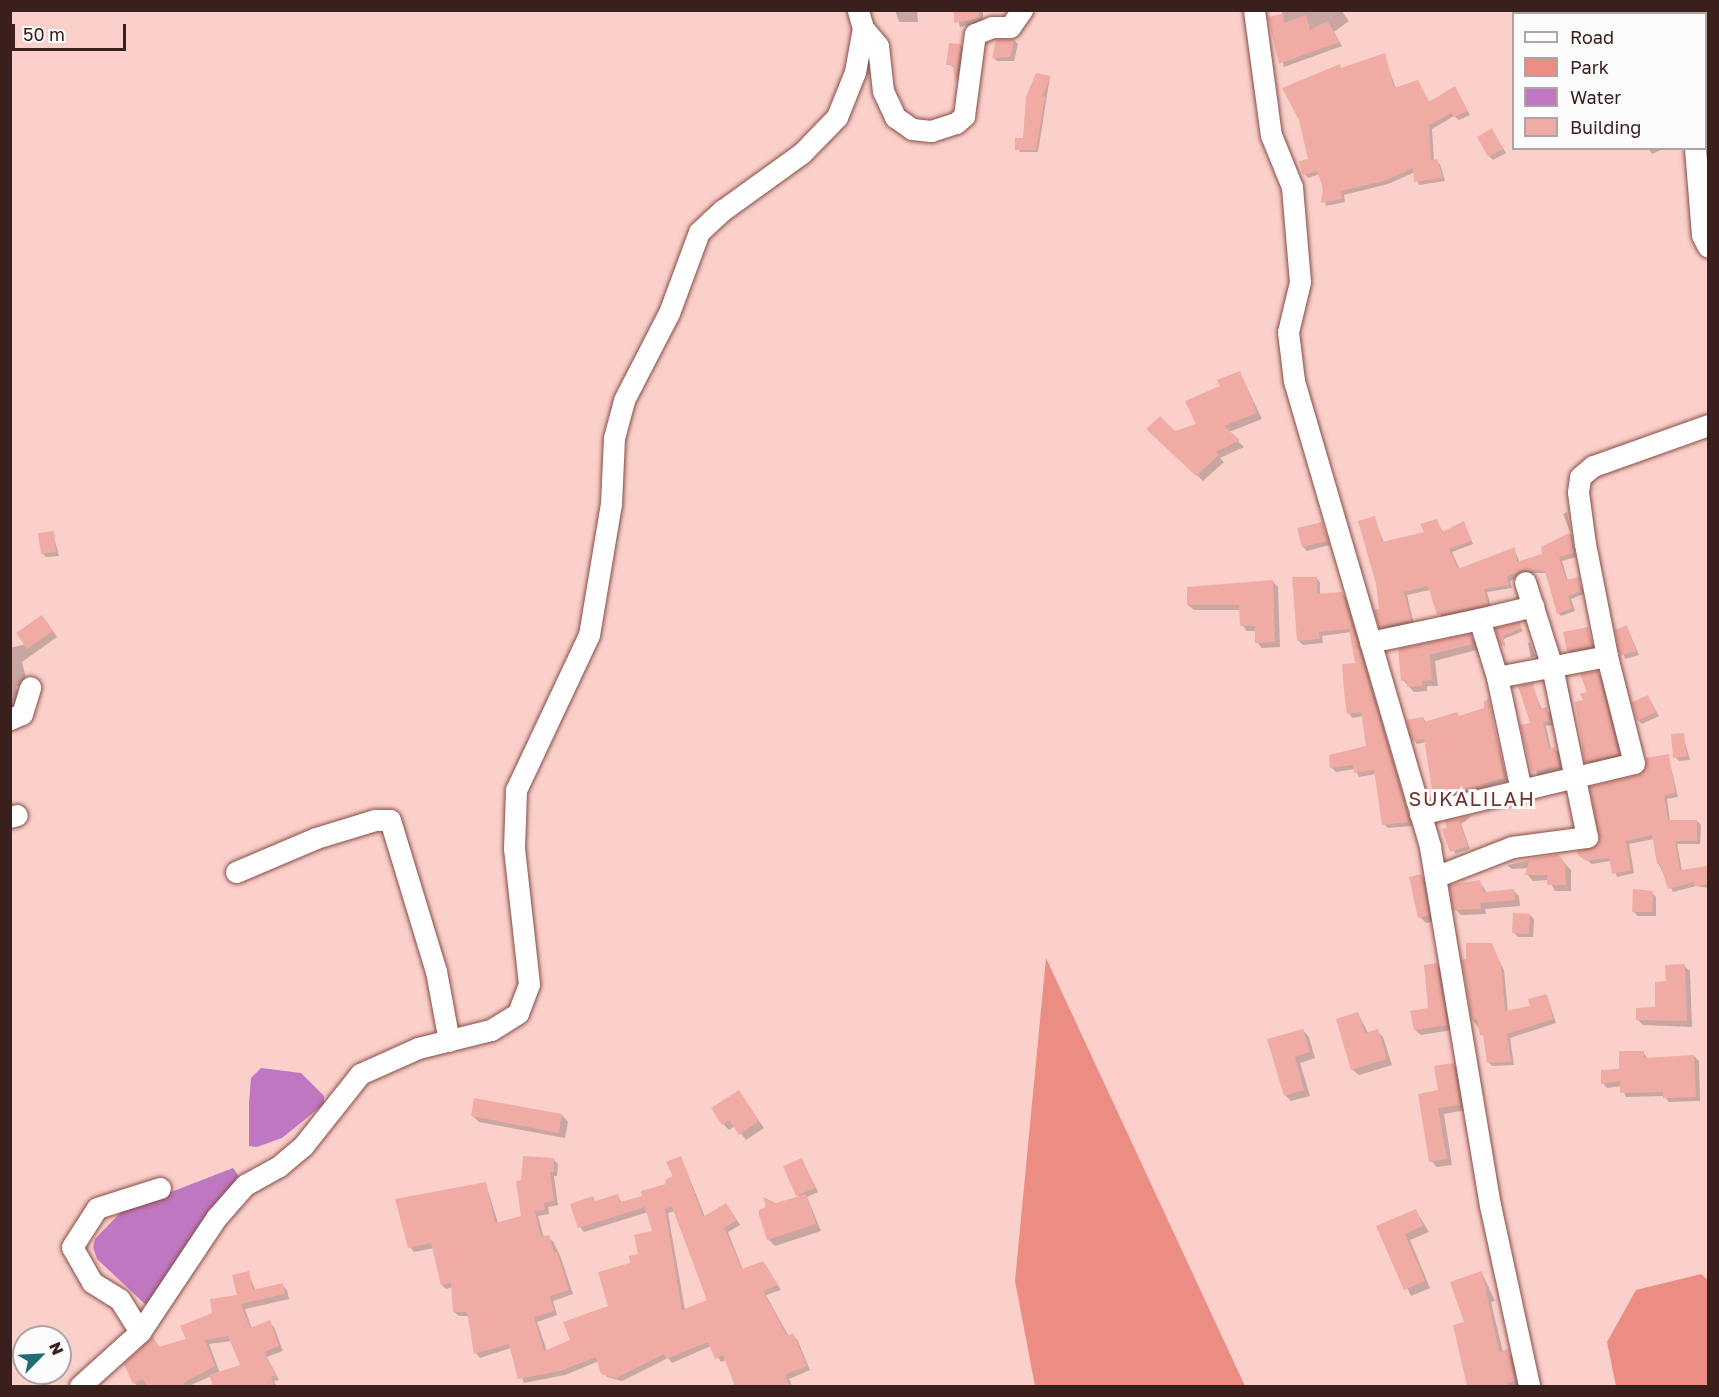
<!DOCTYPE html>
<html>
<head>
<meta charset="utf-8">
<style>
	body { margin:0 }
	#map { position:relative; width:1719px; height:1397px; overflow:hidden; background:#fbd0ca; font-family:"Golos Text",sans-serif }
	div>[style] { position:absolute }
	.green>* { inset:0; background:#ec8d84 }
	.water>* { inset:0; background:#c077c1 }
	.shadow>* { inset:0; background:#0003 }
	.building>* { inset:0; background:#f0aca4 }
	.roads { filter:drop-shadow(0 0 2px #884c46) drop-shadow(0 0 2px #884c46) }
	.minor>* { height:21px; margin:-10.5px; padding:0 10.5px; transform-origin:10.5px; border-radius:10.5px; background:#fff }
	span { translate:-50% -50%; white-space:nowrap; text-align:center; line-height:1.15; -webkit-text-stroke:6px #fcfcfc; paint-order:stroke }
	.quarter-label { font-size:20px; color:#6e3430; letter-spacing:1.5px }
	.frame { position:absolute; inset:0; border:12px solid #3a201d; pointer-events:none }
	.legend { position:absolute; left:1512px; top:12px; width:195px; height:138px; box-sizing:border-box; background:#fcfcfc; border:2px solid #aea4a3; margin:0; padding:8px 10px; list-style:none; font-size:18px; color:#3a201d }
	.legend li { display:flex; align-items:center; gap:12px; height:30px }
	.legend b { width:30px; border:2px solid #aea4a3 }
	.north { position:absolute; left:12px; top:1325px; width:60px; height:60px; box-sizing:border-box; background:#fcfcfc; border:2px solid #aea4a3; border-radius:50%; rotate:66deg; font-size:16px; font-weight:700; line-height:24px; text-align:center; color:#3a201d }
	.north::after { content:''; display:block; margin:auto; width:21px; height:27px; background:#226d75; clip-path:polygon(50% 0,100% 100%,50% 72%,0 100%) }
	.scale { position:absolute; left:12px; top:24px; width:114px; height:27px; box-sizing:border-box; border:3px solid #3a201d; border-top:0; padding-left:8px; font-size:18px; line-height:21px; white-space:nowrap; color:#3a201d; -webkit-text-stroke:4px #fcfcfc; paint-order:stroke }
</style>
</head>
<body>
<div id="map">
	<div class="green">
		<i style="clip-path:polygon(1046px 958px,1245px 1386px,1035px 1386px,1015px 1281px)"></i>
		<i style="clip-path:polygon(1701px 1274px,1708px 1280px,1708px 1386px,1616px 1386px,1607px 1342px,1636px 1290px)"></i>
	</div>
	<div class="water">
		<i style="clip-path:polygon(261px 1068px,301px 1073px,324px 1096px,324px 1104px,282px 1138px,257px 1147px,249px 1146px,249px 1103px,251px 1078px)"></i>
		<i style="clip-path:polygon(233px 1168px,240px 1178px,146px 1305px,97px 1259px,93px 1247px,95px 1239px,122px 1211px)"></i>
	</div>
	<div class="shadow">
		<i style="clip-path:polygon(895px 10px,917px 10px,918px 22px,899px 22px)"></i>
		<i style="clip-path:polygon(956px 10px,983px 10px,983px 22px,960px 27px)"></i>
		<i style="clip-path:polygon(1281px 10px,1341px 10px,1349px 21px,1334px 32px,1342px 46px,1284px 67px,1270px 18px,1283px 16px)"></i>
		<i style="clip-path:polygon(1014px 40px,1018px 44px,1014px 61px,997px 61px,993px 57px)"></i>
		<i style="clip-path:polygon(960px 45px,963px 48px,958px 86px,955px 68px,948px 64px)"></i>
		<i style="clip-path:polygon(1384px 55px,1396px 89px,1418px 82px,1430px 103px,1455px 88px,1470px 115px,1459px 120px,1454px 116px,1432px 129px,1434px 161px,1440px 164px,1445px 181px,1419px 185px,1415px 172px,1388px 184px,1344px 195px,1345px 202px,1326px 206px,1320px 174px,1308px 178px,1305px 174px,1339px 66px,1342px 69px)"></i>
		<i style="clip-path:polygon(1050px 77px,1038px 152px,1019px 152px,1025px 140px,1027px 97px)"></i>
		<i style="clip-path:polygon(1492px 130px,1506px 153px,1493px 160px,1489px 156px)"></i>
		<i style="clip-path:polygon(1648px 148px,1665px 148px,1652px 154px)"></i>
		<i style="clip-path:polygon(1240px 373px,1262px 419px,1229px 432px,1244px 447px,1220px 458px,1224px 462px,1203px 481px,1148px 429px,1174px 432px,1198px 425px,1222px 387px)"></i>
		<i style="clip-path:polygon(1567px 512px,1576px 557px,1562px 561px,1568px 581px,1578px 579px,1584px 594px,1571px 599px,1575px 611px,1561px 616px,1558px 613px,1548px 573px,1526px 573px,1510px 581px,1512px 588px,1487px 592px,1491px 607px,1442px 618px,1430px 590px,1407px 595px,1414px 624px,1384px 630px,1380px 626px,1374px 518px,1384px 543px,1426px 533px,1436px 521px,1444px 533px,1464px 523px,1473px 544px,1452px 552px,1460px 570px,1514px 549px,1520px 563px,1544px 555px,1543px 548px,1571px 534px,1563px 514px)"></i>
		<i style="clip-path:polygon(1321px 524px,1330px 545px,1307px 551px,1303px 547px)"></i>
		<i style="clip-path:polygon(53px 533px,59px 556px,46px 557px,42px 553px)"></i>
		<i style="clip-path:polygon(1316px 578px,1320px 582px,1320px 596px,1342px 594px,1346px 598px,1412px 826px,1388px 828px,1384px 824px,1376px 774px,1359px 777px,1355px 769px,1336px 772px,1332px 768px,1330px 756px,1368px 747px,1363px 716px,1353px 718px,1349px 714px,1357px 665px,1351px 632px,1322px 636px,1323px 643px,1303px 645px,1299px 641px)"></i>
		<i style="clip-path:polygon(1273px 582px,1278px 587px,1280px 647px,1262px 648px,1257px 642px,1256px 631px,1247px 631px,1242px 625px,1241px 610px,1194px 610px,1188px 605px)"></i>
		<i style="clip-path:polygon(47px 622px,57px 637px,22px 662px,27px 682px,16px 687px,20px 700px,10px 713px,10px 648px,26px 644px)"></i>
		<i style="clip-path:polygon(1519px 624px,1523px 631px,1504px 639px,1505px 648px,1497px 629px)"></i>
		<i style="clip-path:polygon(1627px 627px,1639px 655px,1625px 659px,1617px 631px)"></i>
		<i style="clip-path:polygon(1587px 628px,1595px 650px,1572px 654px,1568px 650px)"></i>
		<i style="clip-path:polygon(1470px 636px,1476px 642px,1484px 666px,1476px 650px,1435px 661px,1438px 686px,1427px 686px,1427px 691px,1414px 692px,1403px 680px,1399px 650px)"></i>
		<i style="clip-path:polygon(1530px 642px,1535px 656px,1531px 658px,1528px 643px)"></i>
		<i style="clip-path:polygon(1597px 672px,1602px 677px,1622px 758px,1591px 766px,1586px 761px,1585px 702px)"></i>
		<i style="clip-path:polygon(1532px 685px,1542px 710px,1551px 713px,1553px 725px,1546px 726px,1551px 749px,1559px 752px,1563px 770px,1538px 776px,1522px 726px,1532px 724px)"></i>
		<i style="clip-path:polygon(1648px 696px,1659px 716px,1642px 724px,1638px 720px)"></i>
		<i style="clip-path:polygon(1488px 701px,1507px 781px,1443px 800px,1434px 790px,1426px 742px,1417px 744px,1414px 740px,1423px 718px,1427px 723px,1457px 714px,1460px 717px,1485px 709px)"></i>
		<i style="clip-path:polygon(1683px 735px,1690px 760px,1679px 761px,1675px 757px)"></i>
		<i style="clip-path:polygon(1668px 755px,1678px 797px,1667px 799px,1670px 821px,1697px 821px,1701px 825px,1700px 844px,1677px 844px,1682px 871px,1708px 867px,1708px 888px,1696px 886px,1673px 892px,1658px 863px,1654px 839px,1629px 844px,1634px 873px,1617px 877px,1611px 861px,1591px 864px,1580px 852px,1595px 849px,1638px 777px)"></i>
		<i style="clip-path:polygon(1472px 816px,1461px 824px,1470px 849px,1455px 854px,1447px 822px)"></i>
		<i style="clip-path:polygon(1557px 855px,1571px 870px,1571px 891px,1555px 891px,1549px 880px,1533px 881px,1527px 874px,1529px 868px,1512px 869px,1507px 865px)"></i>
		<i style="clip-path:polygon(1421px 876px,1427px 882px,1434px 921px,1426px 923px,1420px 917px)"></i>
		<i style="clip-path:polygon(1480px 882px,1487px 893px,1513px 890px,1519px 896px,1520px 906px,1485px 909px,1486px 914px,1461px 915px,1455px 909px)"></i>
		<i style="clip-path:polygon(1652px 893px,1656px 897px,1656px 916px,1638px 916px,1634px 912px)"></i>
		<i style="clip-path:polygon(1530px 915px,1534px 919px,1533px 937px,1518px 937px,1514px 933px)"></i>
		<i style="clip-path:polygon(1491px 945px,1504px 970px,1508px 1012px,1532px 1007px,1547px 996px,1556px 1023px,1510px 1038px,1514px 1065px,1492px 1066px,1488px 1062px,1485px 1038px,1473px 1020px)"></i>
		<i style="clip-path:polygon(1436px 965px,1442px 970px,1452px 1030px,1421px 1035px,1415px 1030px,1429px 1009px)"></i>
		<i style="clip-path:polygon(1684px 966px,1690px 971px,1692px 1027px,1643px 1025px,1637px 1019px,1657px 1009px,1668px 983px)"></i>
		<i style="clip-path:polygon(1358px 1013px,1368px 1033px,1377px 1031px,1383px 1037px,1392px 1065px,1359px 1075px,1352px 1069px)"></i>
		<i style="clip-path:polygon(1303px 1030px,1309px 1037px,1315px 1058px,1300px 1063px,1310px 1096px,1291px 1101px,1285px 1095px,1269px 1040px)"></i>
		<i style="clip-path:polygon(1643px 1052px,1648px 1059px,1694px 1056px,1699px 1061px,1700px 1101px,1669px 1102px,1664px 1096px,1626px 1097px,1621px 1086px,1607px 1088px,1603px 1083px)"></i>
		<i style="clip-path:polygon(1453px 1064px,1459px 1070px,1466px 1110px,1444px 1114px,1452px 1165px,1437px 1167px,1431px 1161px,1440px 1092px)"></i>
		<i style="clip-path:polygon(738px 1092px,764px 1128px,746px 1140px,735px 1126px,729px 1130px,723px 1124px)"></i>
		<i style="clip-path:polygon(562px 1115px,568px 1122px,565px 1138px,479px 1122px,473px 1116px)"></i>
		<i style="clip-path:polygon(evenodd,681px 1157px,705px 1217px,730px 1209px,740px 1225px,728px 1232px,743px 1270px,767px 1267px,781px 1290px,766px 1295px,789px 1337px,797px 1339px,810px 1370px,789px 1379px,792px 1386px,735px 1386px,726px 1360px,721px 1362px,711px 1346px,672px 1363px,668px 1358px,622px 1381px,607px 1377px,599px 1361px,565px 1375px,524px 1383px,511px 1348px,480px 1358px,476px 1353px,469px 1316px,459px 1316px,454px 1312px,453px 1287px,446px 1289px,442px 1285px,434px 1248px,414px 1252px,410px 1247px,486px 1184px,498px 1223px,523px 1217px,554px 1160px,558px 1164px,557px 1176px,554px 1176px,558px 1205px,548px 1207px,549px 1214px,538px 1216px,544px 1238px,553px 1241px,561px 1258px,573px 1294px,553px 1301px,557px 1315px,537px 1322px,547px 1351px,572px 1341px,610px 1307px,632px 1264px,654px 1232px,648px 1212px,584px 1232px,580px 1227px,592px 1198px,596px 1202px,617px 1195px,622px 1203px,644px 1197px,668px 1185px,681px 1157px,675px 1211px,709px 1300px,685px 1310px,668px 1213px,675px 1211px)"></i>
		<i style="clip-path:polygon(802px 1160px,818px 1192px,807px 1197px,821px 1231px,775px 1246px,768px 1239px,776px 1205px,799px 1197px,785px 1167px)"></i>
		<i style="clip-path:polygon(1416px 1211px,1429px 1232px,1410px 1240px,1430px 1288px,1411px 1296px,1378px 1227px)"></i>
		<i style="clip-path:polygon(evenodd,248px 1273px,256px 1291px,282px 1285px,287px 1290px,289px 1299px,245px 1309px,252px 1329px,269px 1322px,274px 1327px,283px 1351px,267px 1357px,279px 1380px,274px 1381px,276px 1386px,214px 1386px,211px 1376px,189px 1386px,138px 1386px,134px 1383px,153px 1338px,160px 1348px,188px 1340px,239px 1296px,248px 1273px,232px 1341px,242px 1366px,220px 1373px,209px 1344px,232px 1341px)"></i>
		<i style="clip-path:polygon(1482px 1273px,1495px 1301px,1491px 1302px,1503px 1352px,1513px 1357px,1520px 1386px,1469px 1386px,1455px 1326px,1466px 1323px)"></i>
	</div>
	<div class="building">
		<i style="clip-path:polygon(954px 10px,979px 10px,979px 18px,954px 23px)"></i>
		<i style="clip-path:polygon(1283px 14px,1284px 23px,1306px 15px,1310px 30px,1328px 21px,1339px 42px,1279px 64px,1268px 17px)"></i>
		<i style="clip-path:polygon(1015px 39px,1010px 57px,992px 58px,996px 40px)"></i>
		<i style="clip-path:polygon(949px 43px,961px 44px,955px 85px,953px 65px,946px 65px)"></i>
		<i style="clip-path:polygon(1385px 53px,1394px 88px,1418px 80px,1429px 102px,1455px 86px,1468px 111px,1454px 117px,1451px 113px,1429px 125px,1431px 161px,1437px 159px,1443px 178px,1414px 182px,1413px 168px,1384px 181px,1341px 191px,1342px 199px,1321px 203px,1323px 188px,1317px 171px,1303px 175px,1299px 161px,1308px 159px,1299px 120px,1282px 88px,1340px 64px,1341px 68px)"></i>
		<i style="clip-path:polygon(1036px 73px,1051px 76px,1042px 96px,1045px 97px,1036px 150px,1015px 150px,1015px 138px,1023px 138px,1026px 97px)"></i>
		<i style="clip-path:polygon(1492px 128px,1503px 149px,1488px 157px,1477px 137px)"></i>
		<i style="clip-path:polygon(1240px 371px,1257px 413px,1224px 426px,1240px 440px,1216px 452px,1219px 455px,1196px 476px,1146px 429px,1160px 416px,1175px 431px,1196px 424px,1185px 401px,1220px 386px,1217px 380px)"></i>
		<i style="clip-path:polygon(1375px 516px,1382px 542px,1424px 532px,1420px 524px,1437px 519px,1442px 532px,1464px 521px,1471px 541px,1449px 549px,1458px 569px,1515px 547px,1517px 562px,1542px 554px,1541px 547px,1569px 533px,1574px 553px,1559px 557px,1566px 580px,1579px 577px,1581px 591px,1568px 596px,1572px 608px,1557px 614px,1545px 571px,1522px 570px,1507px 577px,1509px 585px,1484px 589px,1488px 604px,1437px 615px,1428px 586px,1404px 592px,1411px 620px,1379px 627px,1374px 610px,1379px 609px,1376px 584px,1358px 521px)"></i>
		<i style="clip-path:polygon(1322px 522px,1328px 541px,1302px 547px,1297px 528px)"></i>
		<i style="clip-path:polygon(54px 531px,56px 552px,41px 554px,38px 533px)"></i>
		<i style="clip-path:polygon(1292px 577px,1317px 577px,1317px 594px,1342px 592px,1409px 822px,1382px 825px,1374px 770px,1354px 773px,1353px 765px,1330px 768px,1329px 755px,1366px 746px,1361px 712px,1347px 714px,1344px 691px,1342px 664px,1355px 663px,1349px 629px,1319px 632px,1320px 639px,1297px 641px)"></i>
		<i style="clip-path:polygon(1273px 580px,1275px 642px,1255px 643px,1255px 626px,1240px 626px,1239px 605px,1187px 605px,1187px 587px)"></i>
		<i style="clip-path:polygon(42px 615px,53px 631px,27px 649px,16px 633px)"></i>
		<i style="clip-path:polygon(1520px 622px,1521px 628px,1503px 636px,1505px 645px,1501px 646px,1495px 628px)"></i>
		<i style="clip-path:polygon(1627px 625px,1636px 651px,1620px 656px,1615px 630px)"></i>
		<i style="clip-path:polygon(1588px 627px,1592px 646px,1567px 651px,1563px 632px)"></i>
		<i style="clip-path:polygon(1470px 634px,1480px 665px,1473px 644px,1430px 655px,1432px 680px,1422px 681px,1422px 686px,1407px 687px,1407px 681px,1401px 681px,1398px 649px)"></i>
		<i style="clip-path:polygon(1598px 671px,1618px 754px,1585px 762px,1575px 702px,1583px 700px,1580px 694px,1587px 692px,1580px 674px)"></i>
		<i style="clip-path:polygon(1533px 683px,1540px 709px,1547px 707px,1550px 721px,1543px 722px,1549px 749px,1555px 747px,1559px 766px,1532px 772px,1520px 725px,1530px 723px,1518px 686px)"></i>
		<i style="clip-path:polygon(1648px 695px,1656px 712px,1637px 721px,1632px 702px)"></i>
		<i style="clip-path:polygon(1489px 699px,1504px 778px,1438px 797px,1436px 790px,1432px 790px,1424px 739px,1412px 741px,1406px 720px,1423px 717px,1424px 722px,1457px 712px,1459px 716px,1484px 708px,1484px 701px)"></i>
		<i style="clip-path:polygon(1684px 733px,1687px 756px,1673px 758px,1671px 734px)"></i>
		<i style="clip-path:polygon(1669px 754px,1675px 793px,1664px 796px,1668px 820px,1697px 820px,1697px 841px,1675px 841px,1680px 870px,1708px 866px,1708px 884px,1695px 886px,1694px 882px,1668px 889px,1660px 864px,1657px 864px,1652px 835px,1626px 841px,1631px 870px,1612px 874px,1609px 858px,1586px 861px,1578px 855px,1577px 851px,1594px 847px,1599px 841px,1590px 787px,1638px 775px,1646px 767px,1646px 758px)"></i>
		<i style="clip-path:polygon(1472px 815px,1459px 821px,1468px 846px,1450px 852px,1442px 829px,1447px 828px,1445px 821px)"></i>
		<i style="clip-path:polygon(1558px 854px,1565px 863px,1566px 885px,1547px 885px,1547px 875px,1525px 875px,1529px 861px,1504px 864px)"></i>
		<i style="clip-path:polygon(1422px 874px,1429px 915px,1418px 918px,1409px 877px)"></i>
		<i style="clip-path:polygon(1480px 880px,1484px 892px,1514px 889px,1515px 900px,1480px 903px,1481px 909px,1453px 910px,1449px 885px)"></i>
		<i style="clip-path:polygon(1633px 889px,1653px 891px,1652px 912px,1632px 912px)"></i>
		<i style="clip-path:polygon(1513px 913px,1530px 914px,1529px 934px,1512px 933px)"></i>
		<i style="clip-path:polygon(1466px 943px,1492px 943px,1501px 965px,1505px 1011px,1530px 1006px,1528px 999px,1547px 994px,1553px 1019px,1507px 1034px,1511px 1062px,1487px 1063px,1483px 1035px,1480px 1035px,1477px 1019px,1472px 1020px,1462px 960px,1466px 959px)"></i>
		<i style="clip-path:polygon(1437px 963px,1447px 1025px,1414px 1030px,1410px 1011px,1428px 1008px,1424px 965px)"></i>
		<i style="clip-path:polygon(1685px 964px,1687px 1021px,1636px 1020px,1636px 1008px,1655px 1007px,1655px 982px,1666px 981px,1665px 965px)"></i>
		<i style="clip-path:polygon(1358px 1012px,1365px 1033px,1378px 1029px,1387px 1059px,1351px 1070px,1336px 1019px)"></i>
		<i style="clip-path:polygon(1303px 1029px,1310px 1052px,1295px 1057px,1304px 1090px,1284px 1096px,1267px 1039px)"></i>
		<i style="clip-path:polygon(1619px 1051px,1644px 1051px,1644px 1058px,1694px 1055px,1696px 1097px,1663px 1098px,1663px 1092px,1620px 1093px,1620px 1081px,1601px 1084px,1601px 1070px,1619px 1069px)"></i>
		<i style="clip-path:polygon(1453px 1063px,1460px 1105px,1438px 1108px,1447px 1159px,1429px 1162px,1418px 1094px,1438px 1090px,1434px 1066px)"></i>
		<i style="clip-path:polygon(739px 1090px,759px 1121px,739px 1135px,729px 1120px,722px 1125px,711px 1108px)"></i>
		<i style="clip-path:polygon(474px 1098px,562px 1114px,559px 1133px,471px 1116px)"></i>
		<i style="clip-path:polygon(evenodd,523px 1156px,554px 1158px,554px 1172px,550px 1172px,554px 1201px,544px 1203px,545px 1210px,535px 1211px,541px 1237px,549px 1235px,554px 1252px,557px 1252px,569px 1290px,550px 1296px,554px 1311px,534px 1317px,544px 1351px,570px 1340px,563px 1322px,608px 1306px,598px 1272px,630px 1263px,629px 1256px,638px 1254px,634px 1235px,652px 1231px,645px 1207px,578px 1228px,570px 1204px,593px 1196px,595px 1201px,618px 1194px,620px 1202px,642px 1196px,641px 1191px,666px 1184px,665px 1180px,673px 1176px,666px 1162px,681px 1156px,703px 1217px,726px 1203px,737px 1220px,724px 1228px,742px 1269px,763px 1261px,778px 1285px,763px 1291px,787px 1336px,793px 1333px,807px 1366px,785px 1375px,790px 1386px,735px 1386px,723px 1355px,715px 1359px,708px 1342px,666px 1359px,664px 1354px,616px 1378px,601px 1374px,596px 1357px,560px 1371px,518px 1379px,509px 1344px,474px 1354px,467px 1312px,453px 1312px,451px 1283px,441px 1285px,431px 1243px,408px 1248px,395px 1199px,486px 1182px,495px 1223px,521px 1216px,516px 1181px,521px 1180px,523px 1156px,672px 1207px,707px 1300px,682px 1310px,665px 1209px,672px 1207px)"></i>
		<i style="clip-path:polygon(802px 1158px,815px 1188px,796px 1196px,783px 1166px)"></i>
		<i style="clip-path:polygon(806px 1194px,816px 1224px,767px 1240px,759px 1215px,759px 1210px,766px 1207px,763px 1197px,776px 1203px)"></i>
		<i style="clip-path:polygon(1416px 1209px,1423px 1226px,1405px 1234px,1425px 1281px,1404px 1290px,1376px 1226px)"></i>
		<i style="clip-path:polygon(249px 1271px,253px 1290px,283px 1283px,285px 1294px,241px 1304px,250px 1328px,270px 1320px,279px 1346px,264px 1352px,276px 1376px,271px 1376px,274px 1386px,213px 1386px,209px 1375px,240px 1365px,228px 1336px,205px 1340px,215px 1366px,183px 1383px,185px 1386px,147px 1386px,143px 1379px,133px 1384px,124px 1364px,153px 1336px,158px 1347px,186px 1339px,180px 1326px,212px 1313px,210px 1299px,237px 1295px,232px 1275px)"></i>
		<i style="clip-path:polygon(1482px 1271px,1499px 1352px,1508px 1349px,1515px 1381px,1507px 1383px,1508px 1386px,1467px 1386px,1453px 1325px,1464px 1322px,1450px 1282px)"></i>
	</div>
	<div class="roads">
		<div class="minor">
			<i style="left:1254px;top:10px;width:126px;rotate:82.3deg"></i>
			<i style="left:1271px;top:135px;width:56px;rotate:68deg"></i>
			<i style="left:1292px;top:187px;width:95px;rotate:85.2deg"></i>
			<i style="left:1300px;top:282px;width:51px;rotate:103.5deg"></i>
			<i style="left:1288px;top:332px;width:49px;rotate:83deg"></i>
			<i style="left:1294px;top:381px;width:485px;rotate:73.7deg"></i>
			<i style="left:1430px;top:847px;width:363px;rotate:80.5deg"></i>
			<i style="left:1490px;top:1205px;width:185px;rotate:77.8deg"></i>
			<i style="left:863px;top:28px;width:23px;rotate:50deg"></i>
			<i style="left:878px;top:46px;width:45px;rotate:83.7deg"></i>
			<i style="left:883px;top:91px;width:29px;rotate:65deg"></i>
			<i style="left:895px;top:117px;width:21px;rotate:35deg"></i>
			<i style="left:912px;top:129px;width:19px;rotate:6deg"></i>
			<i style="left:931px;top:131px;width:26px;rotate:-18deg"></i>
			<i style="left:956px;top:123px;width:11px;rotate:-41deg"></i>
			<i style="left:964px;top:116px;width:83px;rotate:-82.4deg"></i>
			<i style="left:975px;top:34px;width:18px;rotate:-22deg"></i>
			<i style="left:992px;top:27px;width:18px"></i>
			<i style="left:1010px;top:27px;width:21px;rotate:-55deg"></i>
			<i style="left:1695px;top:148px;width:87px;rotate:85.4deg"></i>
			<i style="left:1702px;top:235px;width:13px;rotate:63deg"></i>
			<i style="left:1370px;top:642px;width:111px;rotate:-11.9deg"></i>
			<i style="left:1497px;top:677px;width:61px;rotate:-107.2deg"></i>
			<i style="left:1479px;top:619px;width:56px;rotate:-13.5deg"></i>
			<i style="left:10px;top:719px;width:13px;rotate:-23deg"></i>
			<i style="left:22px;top:714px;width:28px;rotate:-73deg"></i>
			<i style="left:1521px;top:790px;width:116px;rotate:-13.4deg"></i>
			<i style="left:1634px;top:763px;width:110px;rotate:-104.2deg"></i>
			<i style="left:1420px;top:814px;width:104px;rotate:-13.4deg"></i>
			<i style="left:1521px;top:790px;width:116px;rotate:-102deg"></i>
			<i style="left:1497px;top:677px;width:112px;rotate:-10.8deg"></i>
			<i style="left:1607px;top:656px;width:114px;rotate:-101.1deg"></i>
			<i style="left:1585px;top:544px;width:52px;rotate:-97.7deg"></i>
			<i style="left:1578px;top:492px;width:15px;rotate:-82deg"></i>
			<i style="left:1580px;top:477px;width:17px;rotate:-40deg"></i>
			<i style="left:1593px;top:466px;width:122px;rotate:-19.6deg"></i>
			<i style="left:10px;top:817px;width:7px;rotate:-16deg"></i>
			<i style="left:236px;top:872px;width:87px;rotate:-23deg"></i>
			<i style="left:316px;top:838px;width:62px;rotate:-17deg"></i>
			<i style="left:375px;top:820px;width:15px"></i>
			<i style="left:390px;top:820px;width:158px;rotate:73.1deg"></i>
			<i style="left:436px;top:971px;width:71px;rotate:79.5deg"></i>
			<i style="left:1435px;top:877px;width:83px;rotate:-21.3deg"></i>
			<i style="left:1512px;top:847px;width:76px;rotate:-7.6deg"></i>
			<i style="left:1587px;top:837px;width:174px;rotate:-101.6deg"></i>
			<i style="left:1552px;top:667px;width:89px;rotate:-107.6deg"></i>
			<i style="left:140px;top:1332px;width:39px;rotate:-122deg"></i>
			<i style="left:119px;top:1299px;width:32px;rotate:-148deg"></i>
			<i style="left:92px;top:1282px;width:40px;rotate:-119.7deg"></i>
			<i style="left:72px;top:1247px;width:46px;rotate:-57.3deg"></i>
			<i style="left:97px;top:1208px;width:66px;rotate:-17.6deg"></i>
			<i style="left:80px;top:1386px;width:81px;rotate:-42deg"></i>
			<i style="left:140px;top:1332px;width:137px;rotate:-56.3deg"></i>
			<i style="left:216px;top:1218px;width:44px;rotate:-48.7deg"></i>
			<i style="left:245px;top:1185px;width:38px;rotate:-29deg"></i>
			<i style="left:278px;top:1167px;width:33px;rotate:-40deg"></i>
			<i style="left:303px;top:1146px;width:92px;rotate:-51.6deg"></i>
			<i style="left:360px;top:1074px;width:64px;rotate:-24.1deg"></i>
			<i style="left:418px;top:1048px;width:75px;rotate:-13.9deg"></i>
			<i style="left:491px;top:1030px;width:32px;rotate:-32deg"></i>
			<i style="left:518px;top:1013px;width:31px;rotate:-69deg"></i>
			<i style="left:529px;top:984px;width:137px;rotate:-96.3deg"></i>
			<i style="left:514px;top:848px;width:58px;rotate:-88deg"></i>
			<i style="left:516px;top:790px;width:171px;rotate:-64.8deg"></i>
			<i style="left:589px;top:635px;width:133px;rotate:-80.5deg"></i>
			<i style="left:611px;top:504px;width:66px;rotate:-87.4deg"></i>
			<i style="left:614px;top:438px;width:39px;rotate:-75deg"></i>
			<i style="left:624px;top:400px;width:98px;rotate:-62.7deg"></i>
			<i style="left:669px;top:313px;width:86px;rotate:-69.7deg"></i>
			<i style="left:699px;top:232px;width:33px;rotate:-43deg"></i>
			<i style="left:723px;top:210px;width:97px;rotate:-35.8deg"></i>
			<i style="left:802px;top:153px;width:50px;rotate:-45.8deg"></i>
			<i style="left:837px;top:117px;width:48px;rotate:-68.2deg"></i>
			<i style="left:855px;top:72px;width:45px;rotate:-79.7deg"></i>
			<i style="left:863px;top:28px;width:19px;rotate:-106deg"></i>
		</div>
	</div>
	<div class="quarter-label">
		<span style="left:1472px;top:798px">SUKALILAH</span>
	</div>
	<div class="frame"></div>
	<ul class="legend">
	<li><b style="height:8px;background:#fff"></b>Road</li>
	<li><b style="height:16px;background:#ec8d84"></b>Park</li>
	<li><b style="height:16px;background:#c077c1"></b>Water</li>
	<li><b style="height:16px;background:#f0aca4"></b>Building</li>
	</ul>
	<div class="north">N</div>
	<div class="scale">50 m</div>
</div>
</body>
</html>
